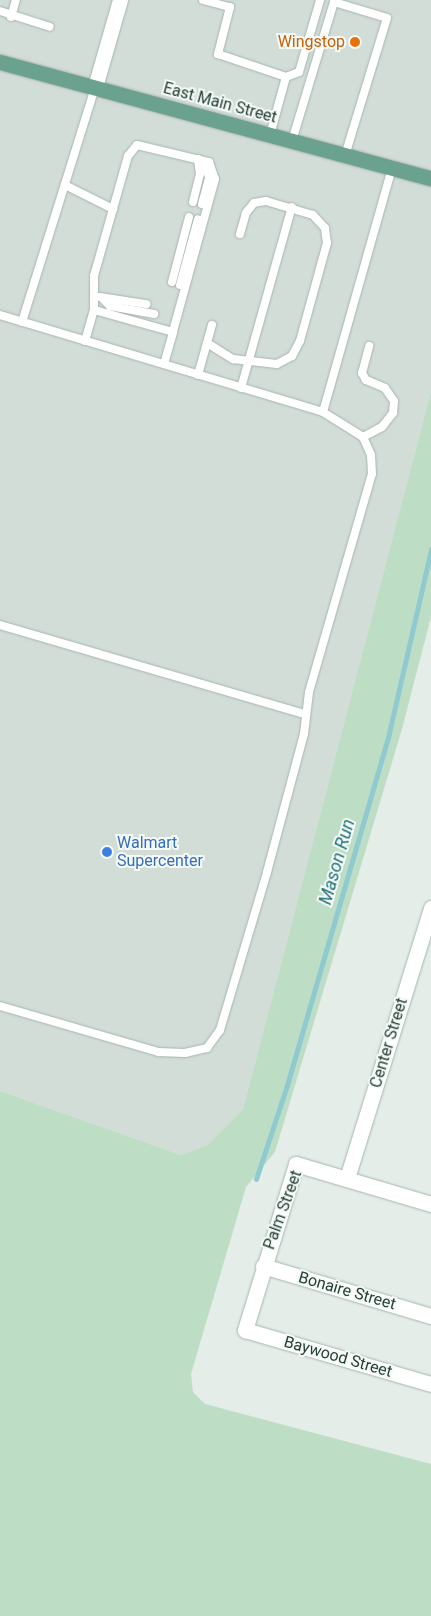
<!DOCTYPE html>
<html>
<head>
<meta charset="utf-8">
<style>
	body { margin:0 }
	#map { position:relative; width:431px; height:1616px; overflow:hidden; background:#e5ede9; font-family:Roboto,sans-serif }
	div>[style] { position:absolute }
	.built>* { inset:0; background:#d3ddd8 }
	.green>* { inset:0; background:#beddc5 }
	.stream>* { height:5px; margin:-2.5px; padding:0 2.5px; transform-origin:2.5px; border-radius:2.5px; background:#8fcad0 }
	.roads { filter:drop-shadow(0 0 1px #a7b5b0) drop-shadow(0 0 1px #a7b5b0) }
	.service>* { height:8px; margin:-4px; padding:0 4px; transform-origin:4px; border-radius:4px; background:#fff }
	.minor>* { height:15px; margin:-7.5px; padding:0 7.5px; transform-origin:7.5px; border-radius:7.5px; background:#fff }
	.primary>* { height:15px; margin:-7.5px; padding:0 7.5px; transform-origin:7.5px; border-radius:7.5px; background:#6ba18f }
	.dots>* { width:14px; height:14px; translate:-50% -50%; box-sizing:border-box; border:2px solid #f5faf7; border-radius:50% }
	span { translate:-50% -50%; white-space:nowrap; text-align:center; line-height:1.15; -webkit-text-stroke:4px #f5faf7; paint-order:stroke }
	.food-label { font-size:16px; color:#c56008 }
	.right { translate:-100% -50%; text-align:right }
	.street-label { font-size:16px; color:#243f36 }
	.shop-label { font-size:16px; color:#366cbe }
	.left { translate:0 -50%; text-align:left }
	.water-label { font-size:18px; color:#207079; font-style:italic }
</style>
</head>
<body>
<div id="map">
	<div class="built">
		<i style="clip-path:polygon(0 0,431px 0,431px 391px,243px 1109px,207px 1145px,181px 1155px,0 1091px)"></i>
	</div>
	<div class="green">
		<i style="clip-path:polygon(431px 391px,431px 617px,402px 729px,275px 1152px,246px 1187px,191px 1374px,193px 1392px,205px 1404px,431px 1464px,431px 1616px,0 1616px,0 1091px,181px 1155px,207px 1145px,243px 1109px)"></i>
	</div>
	<div class="stream">
		<i style="left:256px;top:1179px;width:99px;rotate:-71.7deg"></i>
		<i style="left:287px;top:1085px;width:366px;rotate:-73.8deg"></i>
		<i style="left:389px;top:733px;width:189px;rotate:-77.1deg"></i>
	</div>
	<div class="roads">
		<div class="service">
			<i style="left:203px;top:0;width:28px;rotate:15deg"></i>
			<i style="left:230px;top:7px;width:49px;rotate:104.3deg"></i>
			<i style="left:218px;top:54px;width:72px;rotate:18.7deg"></i>
			<i style="left:0;top:11px;width:52px;rotate:17.7deg"></i>
			<i style="left:11px;top:17px;width:18px;rotate:-74deg"></i>
			<i style="left:270px;top:135px;width:60px;rotate:-74.6deg"></i>
			<i style="left:286px;top:77px;width:14px;rotate:-21deg"></i>
			<i style="left:299px;top:72px;width:75px;rotate:-73.7deg"></i>
			<i style="left:292px;top:141px;width:145px;rotate:-73.2deg"></i>
			<i style="left:334px;top:2px;width:55px;rotate:16.8deg"></i>
			<i style="left:387px;top:18px;width:143px;rotate:107deg"></i>
			<i style="left:198px;top:159px;width:13px;rotate:48deg"></i>
			<i style="left:207px;top:169px;width:9px;rotate:77deg"></i>
			<i style="left:209px;top:178px;width:27px;rotate:105deg"></i>
			<i style="left:65px;top:185px;width:54px;rotate:26.6deg"></i>
			<i style="left:193px;top:202px;width:29px;rotate:-76deg"></i>
			<i style="left:200px;top:174px;width:15px;rotate:-98deg"></i>
			<i style="left:172px;top:282px;width:67px;rotate:-75.3deg"></i>
			<i style="left:180px;top:285px;width:68px;rotate:-74.7deg"></i>
			<i style="left:100px;top:297px;width:47px;rotate:8.7deg"></i>
			<i style="left:103px;top:299px;width:10px;rotate:45deg"></i>
			<i style="left:110px;top:306px;width:45px;rotate:10.3deg"></i>
			<i style="left:0;top:315px;width:337px;rotate:16.7deg"></i>
			<i style="left:22px;top:322px;width:246px;rotate:-72.7deg"></i>
			<i style="left:85px;top:341px;width:32px;rotate:-74deg"></i>
			<i style="left:94px;top:310px;width:34px;rotate:-90deg"></i>
			<i style="left:94px;top:276px;width:125px;rotate:-74.2deg"></i>
			<i style="left:128px;top:156px;width:14px;rotate:-51deg"></i>
			<i style="left:137px;top:145px;width:74px;rotate:13.3deg"></i>
			<i style="left:209px;top:162px;width:18px;rotate:71deg"></i>
			<i style="left:215px;top:179px;width:159px;rotate:105.4deg"></i>
			<i style="left:173px;top:332px;width:82px;rotate:-164.4deg"></i>
			<i style="left:207px;top:343px;width:31px;rotate:32deg"></i>
			<i style="left:233px;top:359px;width:44px;rotate:6.5deg"></i>
			<i style="left:277px;top:364px;width:17px;rotate:-28deg"></i>
			<i style="left:292px;top:356px;width:17px;rotate:-62deg"></i>
			<i style="left:300px;top:341px;width:102px;rotate:-74.6deg"></i>
			<i style="left:327px;top:243px;width:15px;rotate:-98deg"></i>
			<i style="left:325px;top:228px;width:18px;rotate:-133deg"></i>
			<i style="left:313px;top:215px;width:49px;rotate:-163.4deg"></i>
			<i style="left:266px;top:201px;width:12px;rotate:171deg"></i>
			<i style="left:254px;top:203px;width:13px;rotate:129deg"></i>
			<i style="left:246px;top:213px;width:22px;rotate:106deg"></i>
			<i style="left:164px;top:364px;width:33px;rotate:-74deg"></i>
			<i style="left:198px;top:375px;width:52px;rotate:-74.4deg"></i>
			<i style="left:241px;top:388px;width:188px;rotate:-74.3deg"></i>
			<i style="left:363px;top:437px;width:21px;rotate:-28deg"></i>
			<i style="left:382px;top:427px;width:18px;rotate:-52deg"></i>
			<i style="left:393px;top:413px;width:12px;rotate:-85deg"></i>
			<i style="left:394px;top:401px;width:16px;rotate:-125deg"></i>
			<i style="left:385px;top:388px;width:21px;rotate:-157deg"></i>
			<i style="left:366px;top:380px;width:8px;rotate:-120deg"></i>
			<i style="left:362px;top:373px;width:28px;rotate:-75deg"></i>
			<i style="left:0;top:625px;width:318px;rotate:16.3deg"></i>
			<i style="left:0;top:1006px;width:165px;rotate:16.2deg"></i>
			<i style="left:158px;top:1052px;width:27px;rotate:2deg"></i>
			<i style="left:185px;top:1053px;width:23px;rotate:-13deg"></i>
			<i style="left:207px;top:1048px;width:22px;rotate:-54deg"></i>
			<i style="left:220px;top:1030px;width:165px;rotate:-73.4deg"></i>
			<i style="left:267px;top:872px;width:143px;rotate:-75deg"></i>
			<i style="left:304px;top:734px;width:42px;rotate:-83.2deg"></i>
			<i style="left:309px;top:692px;width:227px;rotate:-73.9deg"></i>
			<i style="left:372px;top:474px;width:19px;rotate:-93deg"></i>
			<i style="left:371px;top:455px;width:20px;rotate:-114deg"></i>
			<i style="left:363px;top:437px;width:47px;rotate:-148deg"></i>
			<i style="left:323px;top:412px;width:254px;rotate:-74.2deg"></i>
		</div>
		<div class="minor">
			<i style="left:95px;top:87px;width:91px;rotate:-74deg"></i>
			<i style="left:347px;top:1178px;width:283px;rotate:-72.7deg"></i>
			<i style="left:431px;top:1204px;width:141px;rotate:-163.5deg"></i>
			<i style="left:296px;top:1164px;width:174px;rotate:107.1deg"></i>
			<i style="left:245px;top:1330px;width:194px;rotate:16.2deg"></i>
			<i style="left:263px;top:1266px;width:175px;rotate:16.6deg"></i>
		</div>
		<div class="primary">
			<i style="left:0;top:62px;width:446px;rotate:15.1deg"></i>
		</div>
	</div>
	<div class="dots">
		<i style="left:355px;top:42px;background:#e8710a"></i>
		<i style="left:107px;top:852px;background:#3f7fe0"></i>
	</div>
	<div class="food-label">
		<span class="right" style="left:345px;top:42px">Wingstop</span>
	</div>
	<div class="street-label">
		<span style="left:220px;top:103px;rotate:15deg">East Main Street</span>
		<span style="left:389px;top:1043px;rotate:-73deg">Center Street</span>
		<span style="left:283px;top:1210px;rotate:-70deg">Palm Street</span>
		<span style="left:347px;top:1291px;rotate:16deg">Bonaire Street</span>
		<span style="left:338px;top:1357px;rotate:16deg">Baywood Street</span>
	</div>
	<div class="shop-label">
		<span class="left" style="left:117px;top:852px">Walmart<br>Supercenter</span>
	</div>
	<div class="water-label">
		<span style="left:337px;top:862px;rotate:-74deg">Mason Run</span>
	</div>
</div>
</body>
</html>
